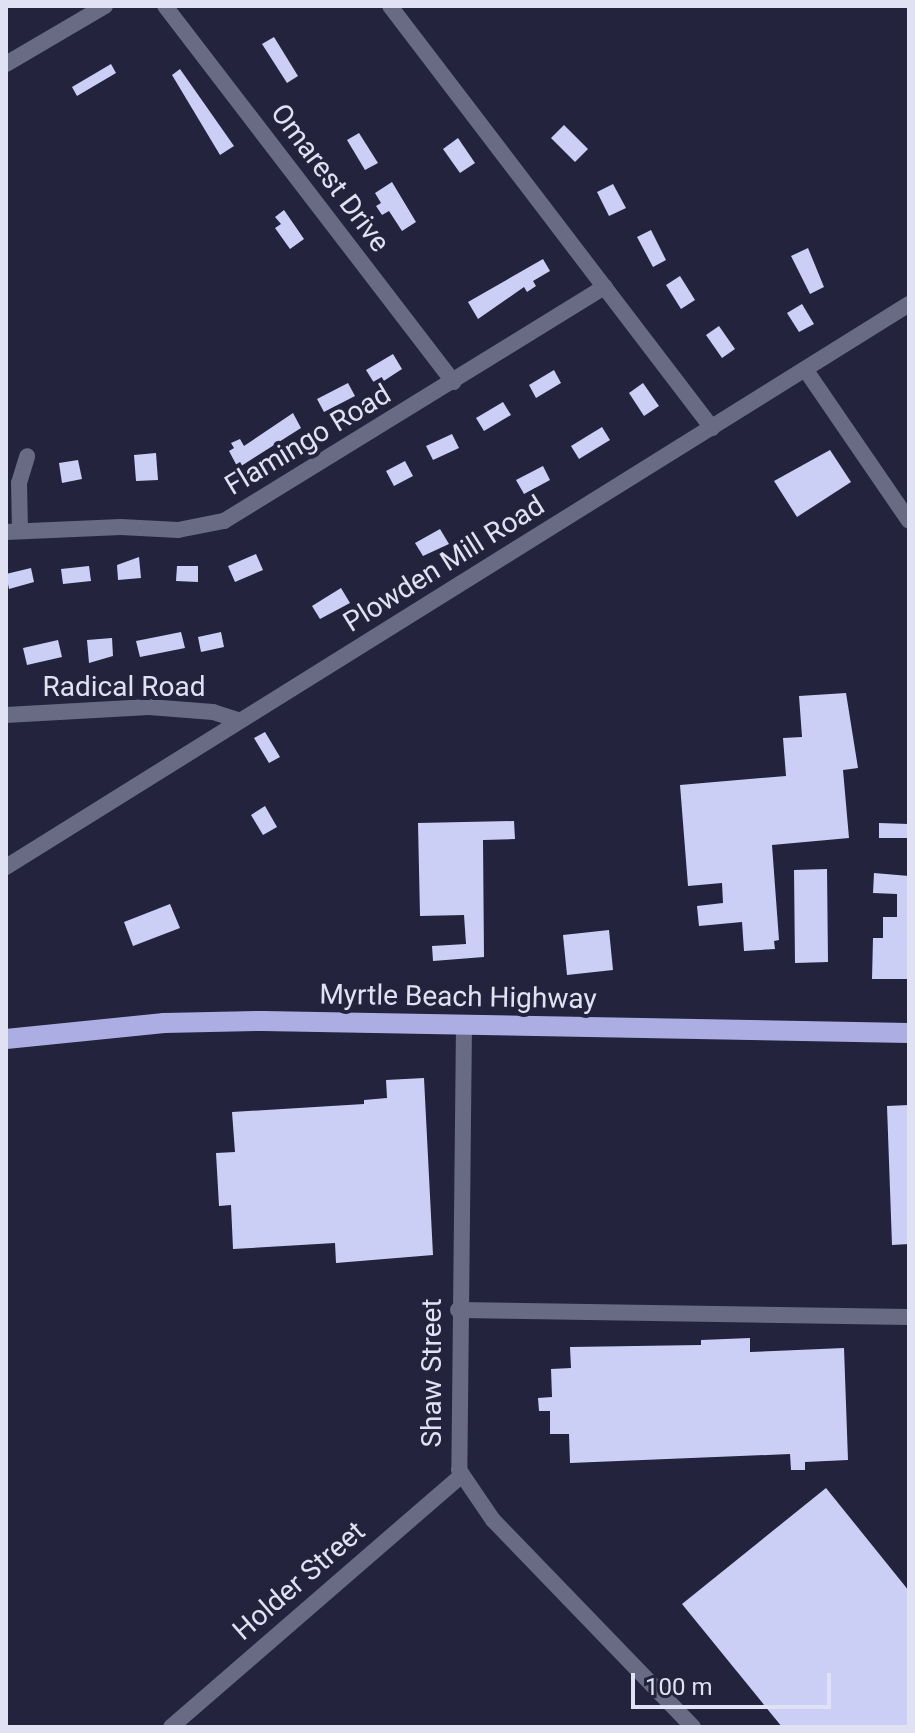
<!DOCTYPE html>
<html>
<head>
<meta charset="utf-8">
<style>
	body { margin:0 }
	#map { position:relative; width:915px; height:1733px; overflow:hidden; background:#23233d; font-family:Roboto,sans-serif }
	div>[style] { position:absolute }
	.building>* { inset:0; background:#cccff5 }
	.minor>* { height:16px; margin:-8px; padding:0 8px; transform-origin:8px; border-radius:8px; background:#696a84 }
	.major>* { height:20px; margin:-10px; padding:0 10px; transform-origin:10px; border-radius:10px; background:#acaee3 }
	span { translate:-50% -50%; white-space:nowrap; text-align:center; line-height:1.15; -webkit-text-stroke:8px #23233d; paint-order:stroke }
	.street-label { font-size:28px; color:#e0e1f2 }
	.frame { position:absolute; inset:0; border:8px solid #e0e1f2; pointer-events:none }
	.scale { position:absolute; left:631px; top:1673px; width:200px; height:36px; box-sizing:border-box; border:4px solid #e0e1f2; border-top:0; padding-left:10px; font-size:24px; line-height:28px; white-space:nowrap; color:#e0e1f2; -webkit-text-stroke:6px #23233d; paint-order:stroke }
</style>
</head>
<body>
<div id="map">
	<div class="building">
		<i style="clip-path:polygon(274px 37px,298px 76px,287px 83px,262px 44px)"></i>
		<i style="clip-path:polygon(111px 64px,116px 73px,77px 96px,72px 87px)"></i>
		<i style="clip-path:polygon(180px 69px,234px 146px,220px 155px,172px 75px)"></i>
		<i style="clip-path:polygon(564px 125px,588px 149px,575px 162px,551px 138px)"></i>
		<i style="clip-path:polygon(359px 133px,378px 163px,365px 170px,347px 140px)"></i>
		<i style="clip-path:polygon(458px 138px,475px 163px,460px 173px,443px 149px)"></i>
		<i style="clip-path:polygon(392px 182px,416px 222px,402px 231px,389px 211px,382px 215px,376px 206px,381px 203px,375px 193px)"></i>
		<i style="clip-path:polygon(613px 184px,626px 208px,609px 216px,597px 192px)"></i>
		<i style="clip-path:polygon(284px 210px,304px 239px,290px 249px,275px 228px,281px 224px,275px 217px)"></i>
		<i style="clip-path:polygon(651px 230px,666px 260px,653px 267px,637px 237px)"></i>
		<i style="clip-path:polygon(808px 248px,824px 287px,810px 294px,791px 256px)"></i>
		<i style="clip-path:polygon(543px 259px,550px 271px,533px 281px,536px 286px,527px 292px,524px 287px,478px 319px,468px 302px)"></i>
		<i style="clip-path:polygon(680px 276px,695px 300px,681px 309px,666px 285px)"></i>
		<i style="clip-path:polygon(802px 304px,814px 324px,799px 332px,787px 313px)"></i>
		<i style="clip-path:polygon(719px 326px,735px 349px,722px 358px,706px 335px)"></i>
		<i style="clip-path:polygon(393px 354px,402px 369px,376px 386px,366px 370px)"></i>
		<i style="clip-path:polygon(554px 370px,561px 383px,536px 398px,529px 385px)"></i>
		<i style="clip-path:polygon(348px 383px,355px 396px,324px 412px,317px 399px)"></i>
		<i style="clip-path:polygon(643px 383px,659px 406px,644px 416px,629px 393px)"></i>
		<i style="clip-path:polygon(503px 402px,511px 415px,484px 431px,476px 418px)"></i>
		<i style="clip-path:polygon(293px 413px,301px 428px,238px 468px,229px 451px,234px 448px,231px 443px,240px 439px,244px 446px)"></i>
		<i style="clip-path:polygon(602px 427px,610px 440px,579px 459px,571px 446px)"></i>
		<i style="clip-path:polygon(452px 434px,459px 448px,433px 460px,426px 446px)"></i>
		<i style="clip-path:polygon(830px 450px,851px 482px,797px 517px,774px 481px)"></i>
		<i style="clip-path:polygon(156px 453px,158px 480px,136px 481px,134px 455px)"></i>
		<i style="clip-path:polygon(78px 460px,82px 479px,62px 483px,59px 463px)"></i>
		<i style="clip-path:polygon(405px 461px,413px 476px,394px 486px,386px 471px)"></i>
		<i style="clip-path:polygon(543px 466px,550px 480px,524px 494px,516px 480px)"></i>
		<i style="clip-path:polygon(440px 529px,449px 544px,423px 556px,415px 543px)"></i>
		<i style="clip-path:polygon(256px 554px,263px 570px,235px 582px,228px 566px)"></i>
		<i style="clip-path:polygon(139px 557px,141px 578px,118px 580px,117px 565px)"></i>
		<i style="clip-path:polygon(89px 566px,91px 581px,63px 584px,61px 569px)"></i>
		<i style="clip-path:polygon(177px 566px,198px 566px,198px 582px,176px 581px)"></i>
		<i style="clip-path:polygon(31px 568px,34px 582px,9px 589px,6px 574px)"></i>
		<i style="clip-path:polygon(341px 588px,350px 603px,320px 619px,312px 606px)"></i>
		<i style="clip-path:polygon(181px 632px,185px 648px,140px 657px,136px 641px)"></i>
		<i style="clip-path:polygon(221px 632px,224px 647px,201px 652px,198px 637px)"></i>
		<i style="clip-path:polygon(112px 638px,113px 656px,89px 663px,87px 640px)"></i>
		<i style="clip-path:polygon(58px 640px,62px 657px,27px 665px,23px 648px)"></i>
		<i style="clip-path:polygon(846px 693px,858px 768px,843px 770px,849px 838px,772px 845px,779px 940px,774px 941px,775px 949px,744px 951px,742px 922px,699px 926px,697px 906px,723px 903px,722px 883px,688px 886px,680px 785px,786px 776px,783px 738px,802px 737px,799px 696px)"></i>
		<i style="clip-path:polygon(265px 732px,280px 757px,269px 763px,254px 738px)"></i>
		<i style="clip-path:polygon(265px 806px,277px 827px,263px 835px,251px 815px)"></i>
		<i style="clip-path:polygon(514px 821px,515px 839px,483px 840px,484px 957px,433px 961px,432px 946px,466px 944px,464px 915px,420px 916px,418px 823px)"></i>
		<i style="clip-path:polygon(879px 823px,909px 824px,909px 838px,879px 838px)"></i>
		<i style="clip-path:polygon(827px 869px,828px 962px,795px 963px,794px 870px)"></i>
		<i style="clip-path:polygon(874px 873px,909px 876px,909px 979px,872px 979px,873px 938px,883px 938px,883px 917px,897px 917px,897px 894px,873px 893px)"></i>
		<i style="clip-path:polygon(170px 904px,180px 928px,133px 946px,124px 922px)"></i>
		<i style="clip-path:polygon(609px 930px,613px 970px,567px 975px,563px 935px)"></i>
		<i style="clip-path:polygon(424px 1078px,433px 1255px,336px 1263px,335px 1243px,233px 1249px,231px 1205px,219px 1206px,216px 1153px,235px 1152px,232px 1112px,364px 1104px,364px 1100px,387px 1098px,386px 1080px)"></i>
		<i style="clip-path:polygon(909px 1105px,909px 1244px,892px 1245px,887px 1106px)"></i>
		<i style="clip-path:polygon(750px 1338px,750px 1352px,844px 1348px,848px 1460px,805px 1462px,805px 1470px,791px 1470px,790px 1454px,570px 1463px,569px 1434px,550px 1434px,550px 1411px,539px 1411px,538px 1398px,552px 1397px,551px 1369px,571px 1368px,570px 1347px,701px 1345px,701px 1340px)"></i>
		<i style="clip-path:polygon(826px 1488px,909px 1591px,909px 1727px,782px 1727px,682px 1604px)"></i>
	</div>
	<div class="minor">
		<i style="left:165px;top:6px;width:474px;rotate:52.5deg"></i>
		<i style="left:390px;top:6px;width:531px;rotate:52.66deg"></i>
		<i style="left:6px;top:64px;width:115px;rotate:-30.4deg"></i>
		<i style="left:805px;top:369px;width:184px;rotate:55.6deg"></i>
		<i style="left:20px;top:530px;width:47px;rotate:-91.2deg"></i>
		<i style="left:19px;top:483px;width:28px;rotate:-73deg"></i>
		<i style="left:6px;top:532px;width:115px;rotate:-2.5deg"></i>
		<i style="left:121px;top:527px;width:57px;rotate:3deg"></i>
		<i style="left:178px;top:530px;width:47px;rotate:-11.1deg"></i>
		<i style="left:224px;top:521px;width:447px;rotate:-31.6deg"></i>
		<i style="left:6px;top:715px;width:143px;rotate:-3.2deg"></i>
		<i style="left:149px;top:707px;width:64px;rotate:4.5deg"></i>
		<i style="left:213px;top:712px;width:28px;rotate:18deg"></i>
		<i style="left:6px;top:867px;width:1064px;rotate:-31.94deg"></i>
		<i style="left:464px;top:1025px;width:445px;rotate:90.6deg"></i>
		<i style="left:459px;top:1470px;width:60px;rotate:55.8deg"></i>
		<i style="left:493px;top:1520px;width:288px;rotate:46deg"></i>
		<i style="left:458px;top:1310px;width:451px;rotate:0.9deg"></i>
		<i style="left:171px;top:1727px;width:385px;rotate:-40.9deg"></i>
	</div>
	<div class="major">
		<i style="left:6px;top:1039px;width:159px;rotate:-5.8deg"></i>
		<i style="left:164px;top:1023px;width:99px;rotate:-1.2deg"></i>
		<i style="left:263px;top:1021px;width:646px;rotate:1.06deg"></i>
	</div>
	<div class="street-label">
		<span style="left:330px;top:178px;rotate:53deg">Omarest Drive</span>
		<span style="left:308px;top:440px;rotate:-31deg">Flamingo Road</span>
		<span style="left:444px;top:564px;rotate:-32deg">Plowden Mill Road</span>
		<span style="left:124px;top:687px">Radical Road</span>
		<span style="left:458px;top:997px;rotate:1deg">Myrtle Beach Highway</span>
		<span style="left:432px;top:1373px;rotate:-90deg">Shaw Street</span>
		<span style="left:299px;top:1581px;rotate:-41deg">Holder Street</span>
	</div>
	<div class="frame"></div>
	<div class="scale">100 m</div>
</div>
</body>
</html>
